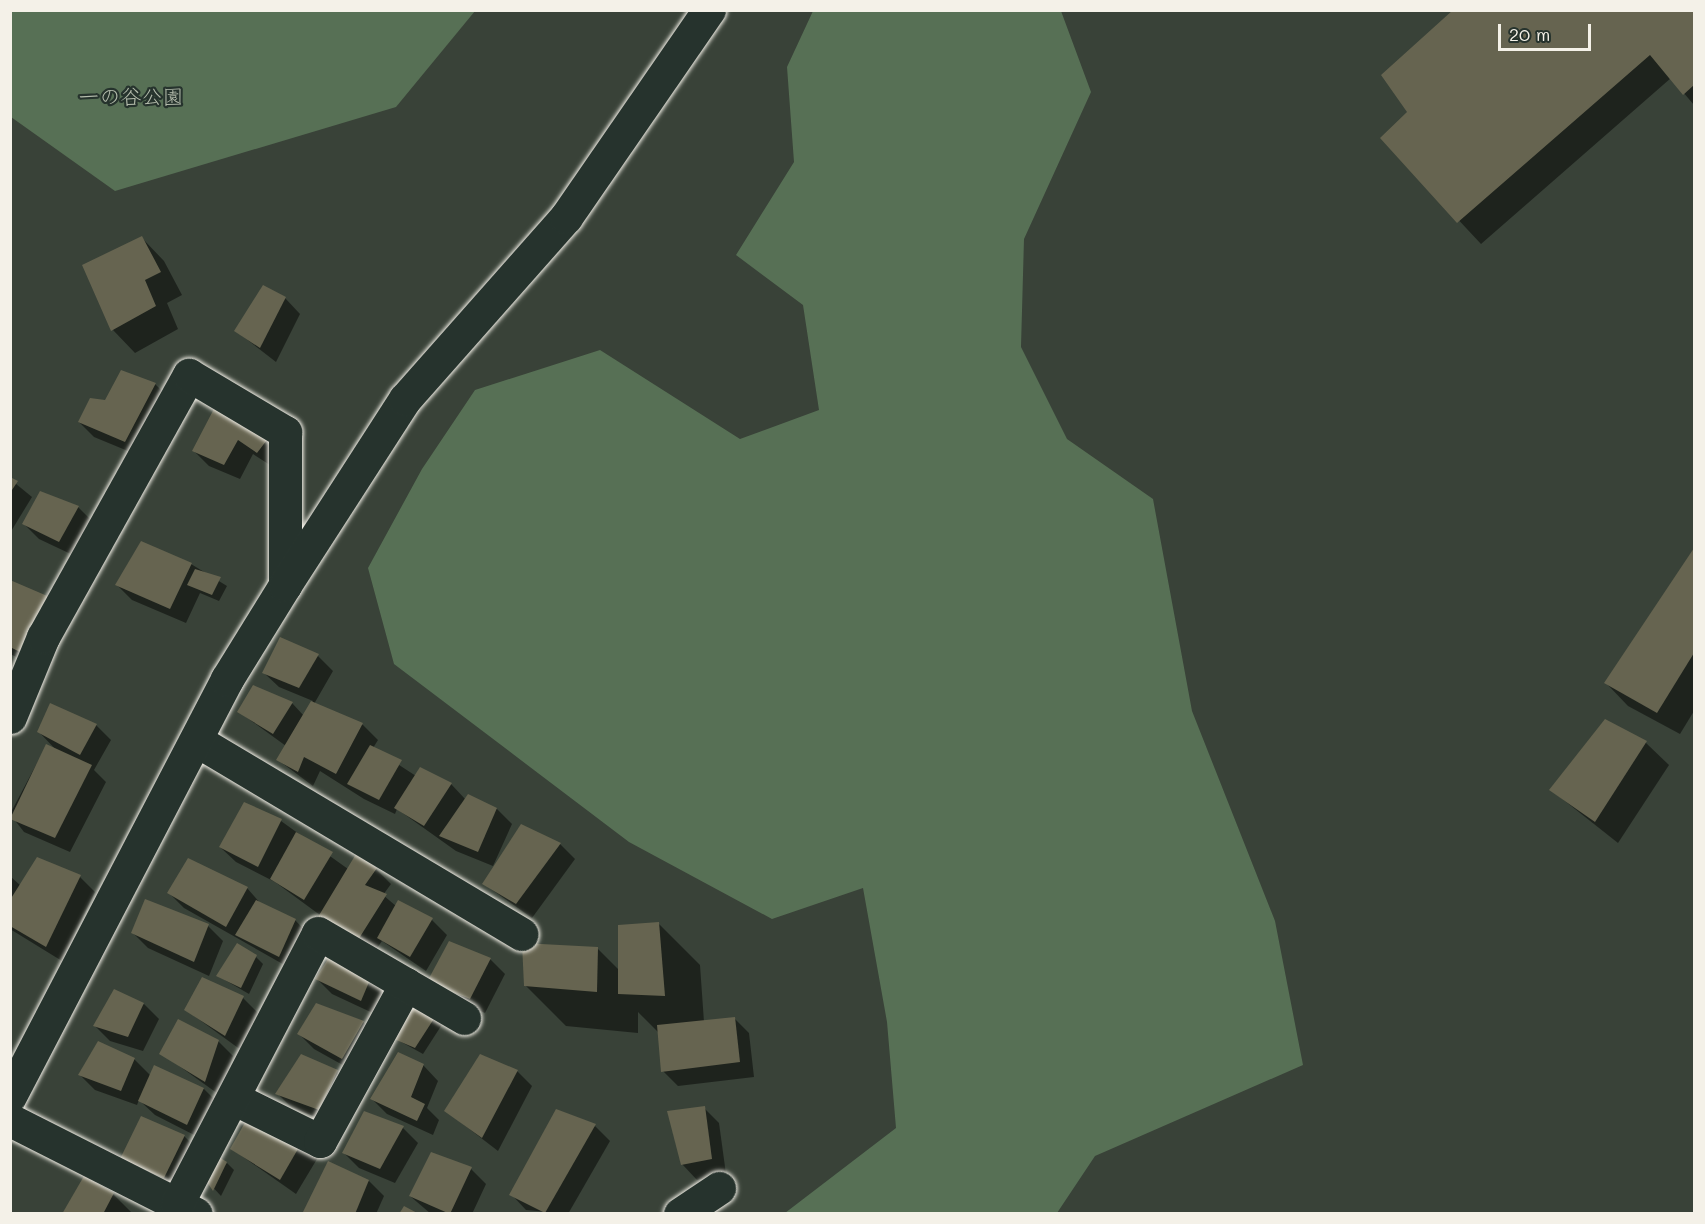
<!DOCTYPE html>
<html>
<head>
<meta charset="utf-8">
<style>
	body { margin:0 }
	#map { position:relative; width:1705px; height:1224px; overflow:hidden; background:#394238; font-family:Mali,"Klee One",sans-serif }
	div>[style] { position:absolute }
	.green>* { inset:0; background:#577055 }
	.shadow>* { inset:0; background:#0007 }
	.building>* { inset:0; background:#666450 }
	.roads { filter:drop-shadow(0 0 2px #f4f1e8) drop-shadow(0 0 2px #f4f1e8) }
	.minor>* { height:33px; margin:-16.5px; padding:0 16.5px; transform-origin:16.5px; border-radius:16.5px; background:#26332d }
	span { translate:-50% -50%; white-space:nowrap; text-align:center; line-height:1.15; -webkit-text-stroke:4.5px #26332d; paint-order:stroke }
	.park-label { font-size:21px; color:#b5bdad }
	.frame { position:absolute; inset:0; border:12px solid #f4f1e8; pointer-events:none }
	.scale { position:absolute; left:1498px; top:24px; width:93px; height:27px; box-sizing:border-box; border:3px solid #f4f1e8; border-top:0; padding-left:8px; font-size:18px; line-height:21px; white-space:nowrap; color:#f4f1e8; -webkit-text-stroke:4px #26332d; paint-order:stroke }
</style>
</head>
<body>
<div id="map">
	<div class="green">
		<i style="clip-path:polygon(11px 10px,475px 10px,475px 11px,396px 107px,115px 191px,11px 117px)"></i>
		<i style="clip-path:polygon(813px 11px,1061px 11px,1091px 92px,1024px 239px,1021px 347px,1067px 439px,1153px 499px,1192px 711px,1275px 921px,1303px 1065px,1095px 1156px,1057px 1213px,785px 1213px,896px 1128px,887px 1022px,863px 888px,772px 919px,629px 842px,394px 664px,368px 568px,422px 469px,475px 390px,600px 350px,740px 439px,819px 410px,803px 305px,736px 255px,794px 162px,787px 67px)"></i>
	</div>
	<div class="shadow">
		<i style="clip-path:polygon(1455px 10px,1694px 10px,1694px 105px,1671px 78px,1481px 244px,1382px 138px,1409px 112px)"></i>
		<i style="clip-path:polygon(142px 238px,164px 261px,182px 295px,167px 303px,178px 329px,135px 353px,113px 330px)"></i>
		<i style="clip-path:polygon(285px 298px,300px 314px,276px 362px,236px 331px)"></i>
		<i style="clip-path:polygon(155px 384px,170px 399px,140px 456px,94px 437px,79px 422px,105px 402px)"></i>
		<i style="clip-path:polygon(217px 405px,272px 433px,273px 467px,253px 454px,240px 479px,209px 466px,194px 451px)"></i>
		<i style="clip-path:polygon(10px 479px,32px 497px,10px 533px)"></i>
		<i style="clip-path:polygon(78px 507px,93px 522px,75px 556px,39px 539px,24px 524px)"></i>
		<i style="clip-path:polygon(1694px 551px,1694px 711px,1680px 734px,1628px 706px,1606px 683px)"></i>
		<i style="clip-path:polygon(191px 564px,227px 586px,219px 601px,200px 593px,186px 623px,132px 600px,117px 585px)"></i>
		<i style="clip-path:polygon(10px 582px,38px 667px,10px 654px)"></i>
		<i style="clip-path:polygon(318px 656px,333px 671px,314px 704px,363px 725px,378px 740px,373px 748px,416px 776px,451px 784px,466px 800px,497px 809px,512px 824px,493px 866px,456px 851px,397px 809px,395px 814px,364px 799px,320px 771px,313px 786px,278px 760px,286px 746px,239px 712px,292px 703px,304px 716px,313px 701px,279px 687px,263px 672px)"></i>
		<i style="clip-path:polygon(1606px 721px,1646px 743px,1669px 765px,1618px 843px,1551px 790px)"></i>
		<i style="clip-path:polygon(96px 725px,111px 740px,94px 770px,106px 782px,70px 852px,24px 832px,10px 814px,46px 746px,57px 751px,39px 732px)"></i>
		<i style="clip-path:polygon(244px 804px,281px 821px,348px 869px,376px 869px,391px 884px,383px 895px,396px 906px,398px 902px,432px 920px,447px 935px,426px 971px,382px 941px,373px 954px,275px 882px,236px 862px,220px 847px)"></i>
		<i style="clip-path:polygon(522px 826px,560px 844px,575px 859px,532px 918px,484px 884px)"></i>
		<i style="clip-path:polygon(10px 876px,21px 886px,80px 877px,95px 892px,62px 961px,10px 929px)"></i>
		<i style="clip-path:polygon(247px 888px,261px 904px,295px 920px,310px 936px,295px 971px,184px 908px,169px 893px)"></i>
		<i style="clip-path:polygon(659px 924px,700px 965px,704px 1022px,734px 1018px,749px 1033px,754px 1077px,678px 1086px,663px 1071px,659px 1033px,638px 1012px,638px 1033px,566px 1026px,525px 985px,598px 949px,619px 970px)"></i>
		<i style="clip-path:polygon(208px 926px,223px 941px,209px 976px,148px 948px,132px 932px)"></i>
		<i style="clip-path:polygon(256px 957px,263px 964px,249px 994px,218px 976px)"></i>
		<i style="clip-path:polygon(331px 958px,386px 991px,377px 1015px,332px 994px,317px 979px)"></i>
		<i style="clip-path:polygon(490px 959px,505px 974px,485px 1013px,444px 996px)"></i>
		<i style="clip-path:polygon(243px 998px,258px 1013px,241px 1050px,186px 1010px)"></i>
		<i style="clip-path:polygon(144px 1004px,159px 1019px,143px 1051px,110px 1041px,95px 1026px)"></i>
		<i style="clip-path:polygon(436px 1016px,443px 1023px,423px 1054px,396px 1039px)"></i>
		<i style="clip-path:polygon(363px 1022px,378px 1037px,357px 1073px,314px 1049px,299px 1034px)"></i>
		<i style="clip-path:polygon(218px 1041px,233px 1056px,221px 1096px,161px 1053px)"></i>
		<i style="clip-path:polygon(134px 1059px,151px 1076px,204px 1089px,219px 1104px,202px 1139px,155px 1115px,139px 1100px,137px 1105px,95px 1090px,80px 1075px)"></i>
		<i style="clip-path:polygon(423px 1065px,438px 1081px,427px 1108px,439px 1120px,433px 1135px,387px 1114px,372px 1099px)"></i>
		<i style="clip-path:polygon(517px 1071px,532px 1086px,498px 1151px,446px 1111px)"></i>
		<i style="clip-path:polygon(337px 1072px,352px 1087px,334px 1124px,292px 1108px,277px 1093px)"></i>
		<i style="clip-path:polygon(704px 1108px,719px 1123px,726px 1174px,697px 1180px,682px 1164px)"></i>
		<i style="clip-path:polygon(365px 1113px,403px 1128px,418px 1143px,395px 1183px,359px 1168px,344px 1153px)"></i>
		<i style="clip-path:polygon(595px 1126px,610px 1141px,568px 1214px,526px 1210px,511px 1194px)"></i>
		<i style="clip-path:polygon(184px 1136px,199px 1151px,179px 1192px,137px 1174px)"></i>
		<i style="clip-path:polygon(302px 1144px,317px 1159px,296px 1194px,232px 1149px)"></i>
		<i style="clip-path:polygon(431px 1154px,471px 1169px,486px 1184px,472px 1214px,431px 1214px,410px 1196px)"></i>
		<i style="clip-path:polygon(227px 1163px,234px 1170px,221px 1196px,208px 1182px)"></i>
		<i style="clip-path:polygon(369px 1181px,384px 1196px,376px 1214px,304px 1214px)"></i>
		<i style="clip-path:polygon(113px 1194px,133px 1214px,64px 1214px)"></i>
	</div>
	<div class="building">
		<i style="clip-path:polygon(1453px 10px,1694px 10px,1694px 85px,1683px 95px,1650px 55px,1457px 223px,1380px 138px,1407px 112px,1381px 75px)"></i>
		<i style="clip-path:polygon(142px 236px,161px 272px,145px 280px,156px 306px,111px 331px,82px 265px)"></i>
		<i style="clip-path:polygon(263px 285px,286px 297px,260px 348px,234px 331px)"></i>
		<i style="clip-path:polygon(121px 370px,156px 383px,125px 442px,78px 422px,90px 398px,105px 400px)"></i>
		<i style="clip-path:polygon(217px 403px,273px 432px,257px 453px,238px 440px,224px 465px,192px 451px)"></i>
		<i style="clip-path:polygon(10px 477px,18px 481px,10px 493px)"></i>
		<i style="clip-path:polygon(40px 491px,79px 506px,59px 542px,22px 524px)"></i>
		<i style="clip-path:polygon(141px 541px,192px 563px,170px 609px,115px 585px)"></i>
		<i style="clip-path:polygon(1694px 548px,1694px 653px,1657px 713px,1604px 683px)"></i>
		<i style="clip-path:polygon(195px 569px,221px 577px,212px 595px,187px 585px)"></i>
		<i style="clip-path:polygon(10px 580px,52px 598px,22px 653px,10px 647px)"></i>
		<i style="clip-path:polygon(280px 637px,319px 654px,299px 688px,262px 673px)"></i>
		<i style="clip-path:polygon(253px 685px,293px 702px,273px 734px,237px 712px)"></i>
		<i style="clip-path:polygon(311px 701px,363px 723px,336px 774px,304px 757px,298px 772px,276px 760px)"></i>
		<i style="clip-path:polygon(50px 703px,97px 724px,80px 755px,37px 732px)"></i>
		<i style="clip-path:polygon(1605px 719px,1647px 741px,1595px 822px,1549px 790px)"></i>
		<i style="clip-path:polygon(46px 744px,92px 765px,55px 838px,10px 819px)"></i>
		<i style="clip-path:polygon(370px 745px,402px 760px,379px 800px,347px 784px)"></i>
		<i style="clip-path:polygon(420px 767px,452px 783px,424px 826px,394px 808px)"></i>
		<i style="clip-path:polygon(468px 794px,497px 808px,478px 852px,439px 836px)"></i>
		<i style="clip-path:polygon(244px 802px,282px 819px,258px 867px,219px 847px)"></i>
		<i style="clip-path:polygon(521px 824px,561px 843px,516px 904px,482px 884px)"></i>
		<i style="clip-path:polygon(296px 832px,333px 852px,304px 900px,270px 879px)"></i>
		<i style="clip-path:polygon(356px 854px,377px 868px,365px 885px,387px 894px,358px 940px,318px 917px)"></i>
		<i style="clip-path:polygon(37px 857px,81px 875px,46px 947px,10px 926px,10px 900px)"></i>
		<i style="clip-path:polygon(188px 858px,248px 887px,226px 927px,167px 893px)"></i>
		<i style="clip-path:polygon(145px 899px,209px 924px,194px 962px,131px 933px)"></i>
		<i style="clip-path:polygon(256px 900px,296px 919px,279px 957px,235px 935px)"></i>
		<i style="clip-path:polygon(398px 900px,433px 918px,410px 957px,377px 938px)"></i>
		<i style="clip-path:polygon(659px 922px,665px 996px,618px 994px,618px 925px)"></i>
		<i style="clip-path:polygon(449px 941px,491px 958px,470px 999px,427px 982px)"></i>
		<i style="clip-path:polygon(237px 943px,257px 955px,241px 988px,216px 976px)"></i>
		<i style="clip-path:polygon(522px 943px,598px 947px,597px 992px,524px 986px)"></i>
		<i style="clip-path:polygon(330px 956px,372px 975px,361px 1001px,315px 979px)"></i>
		<i style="clip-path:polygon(202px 977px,244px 996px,225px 1036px,184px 1010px)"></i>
		<i style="clip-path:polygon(114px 989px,144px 1003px,128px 1037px,93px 1026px)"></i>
		<i style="clip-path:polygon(316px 1003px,364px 1021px,342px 1059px,297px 1034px)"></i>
		<i style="clip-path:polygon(411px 1004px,437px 1014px,415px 1048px,394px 1039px)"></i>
		<i style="clip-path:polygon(735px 1017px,740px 1062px,661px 1072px,657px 1025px)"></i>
		<i style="clip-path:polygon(178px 1019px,219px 1040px,205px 1082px,159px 1054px)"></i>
		<i style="clip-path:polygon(98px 1041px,135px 1058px,121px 1091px,78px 1075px)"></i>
		<i style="clip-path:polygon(398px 1052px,424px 1064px,411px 1097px,425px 1104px,417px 1121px,370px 1099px)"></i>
		<i style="clip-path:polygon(301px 1054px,338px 1070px,319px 1110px,275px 1094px)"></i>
		<i style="clip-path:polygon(480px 1054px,518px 1070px,482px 1138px,444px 1111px)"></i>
		<i style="clip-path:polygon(154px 1065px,204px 1088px,187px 1125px,138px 1101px)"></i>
		<i style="clip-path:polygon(705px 1106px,712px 1159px,681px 1165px,667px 1111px)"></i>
		<i style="clip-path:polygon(556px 1109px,596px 1124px,545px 1213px,509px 1195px)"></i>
		<i style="clip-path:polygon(364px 1111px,404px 1126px,380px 1169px,342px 1153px)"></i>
		<i style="clip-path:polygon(141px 1116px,185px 1135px,164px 1178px,120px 1159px)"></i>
		<i style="clip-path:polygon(247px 1119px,302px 1142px,280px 1180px,230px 1149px)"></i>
		<i style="clip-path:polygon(431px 1152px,472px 1167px,450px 1214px,409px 1196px)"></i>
		<i style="clip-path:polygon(217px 1156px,227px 1162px,213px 1191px,207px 1182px)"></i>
		<i style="clip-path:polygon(328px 1161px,369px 1180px,355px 1214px,302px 1214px)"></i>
		<i style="clip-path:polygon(84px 1176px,114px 1193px,103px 1214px,62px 1214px)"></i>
		<i style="clip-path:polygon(404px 1206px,419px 1214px,399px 1214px)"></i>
	</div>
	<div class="roads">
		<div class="minor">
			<i style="left:10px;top:717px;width:87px;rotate:-67.6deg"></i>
			<i style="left:43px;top:637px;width:300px;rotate:-60.9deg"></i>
			<i style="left:189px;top:375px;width:112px;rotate:30.7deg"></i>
			<i style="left:285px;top:432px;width:153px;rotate:90deg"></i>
			<i style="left:196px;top:740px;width:379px;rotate:30.8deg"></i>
			<i style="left:10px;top:1096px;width:470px;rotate:-62.5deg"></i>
			<i style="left:227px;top:679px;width:110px;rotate:-58.3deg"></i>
			<i style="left:285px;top:585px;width:221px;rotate:-57.2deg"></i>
			<i style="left:405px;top:399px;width:243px;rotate:-48.5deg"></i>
			<i style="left:566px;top:217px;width:252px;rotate:-55.4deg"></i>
			<i style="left:233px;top:1098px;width:97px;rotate:26.3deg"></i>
			<i style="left:320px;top:1141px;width:179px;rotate:-61.3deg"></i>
			<i style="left:10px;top:1120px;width:208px;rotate:26.8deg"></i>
			<i style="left:177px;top:1204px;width:305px;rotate:-62.5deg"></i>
			<i style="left:318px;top:933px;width:169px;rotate:30.2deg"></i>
			<i style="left:680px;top:1214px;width:47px;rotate:-33.7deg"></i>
		</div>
	</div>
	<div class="park-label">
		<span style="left:131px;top:96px">一の谷公園</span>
	</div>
	<div class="frame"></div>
	<div class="scale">20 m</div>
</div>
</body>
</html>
